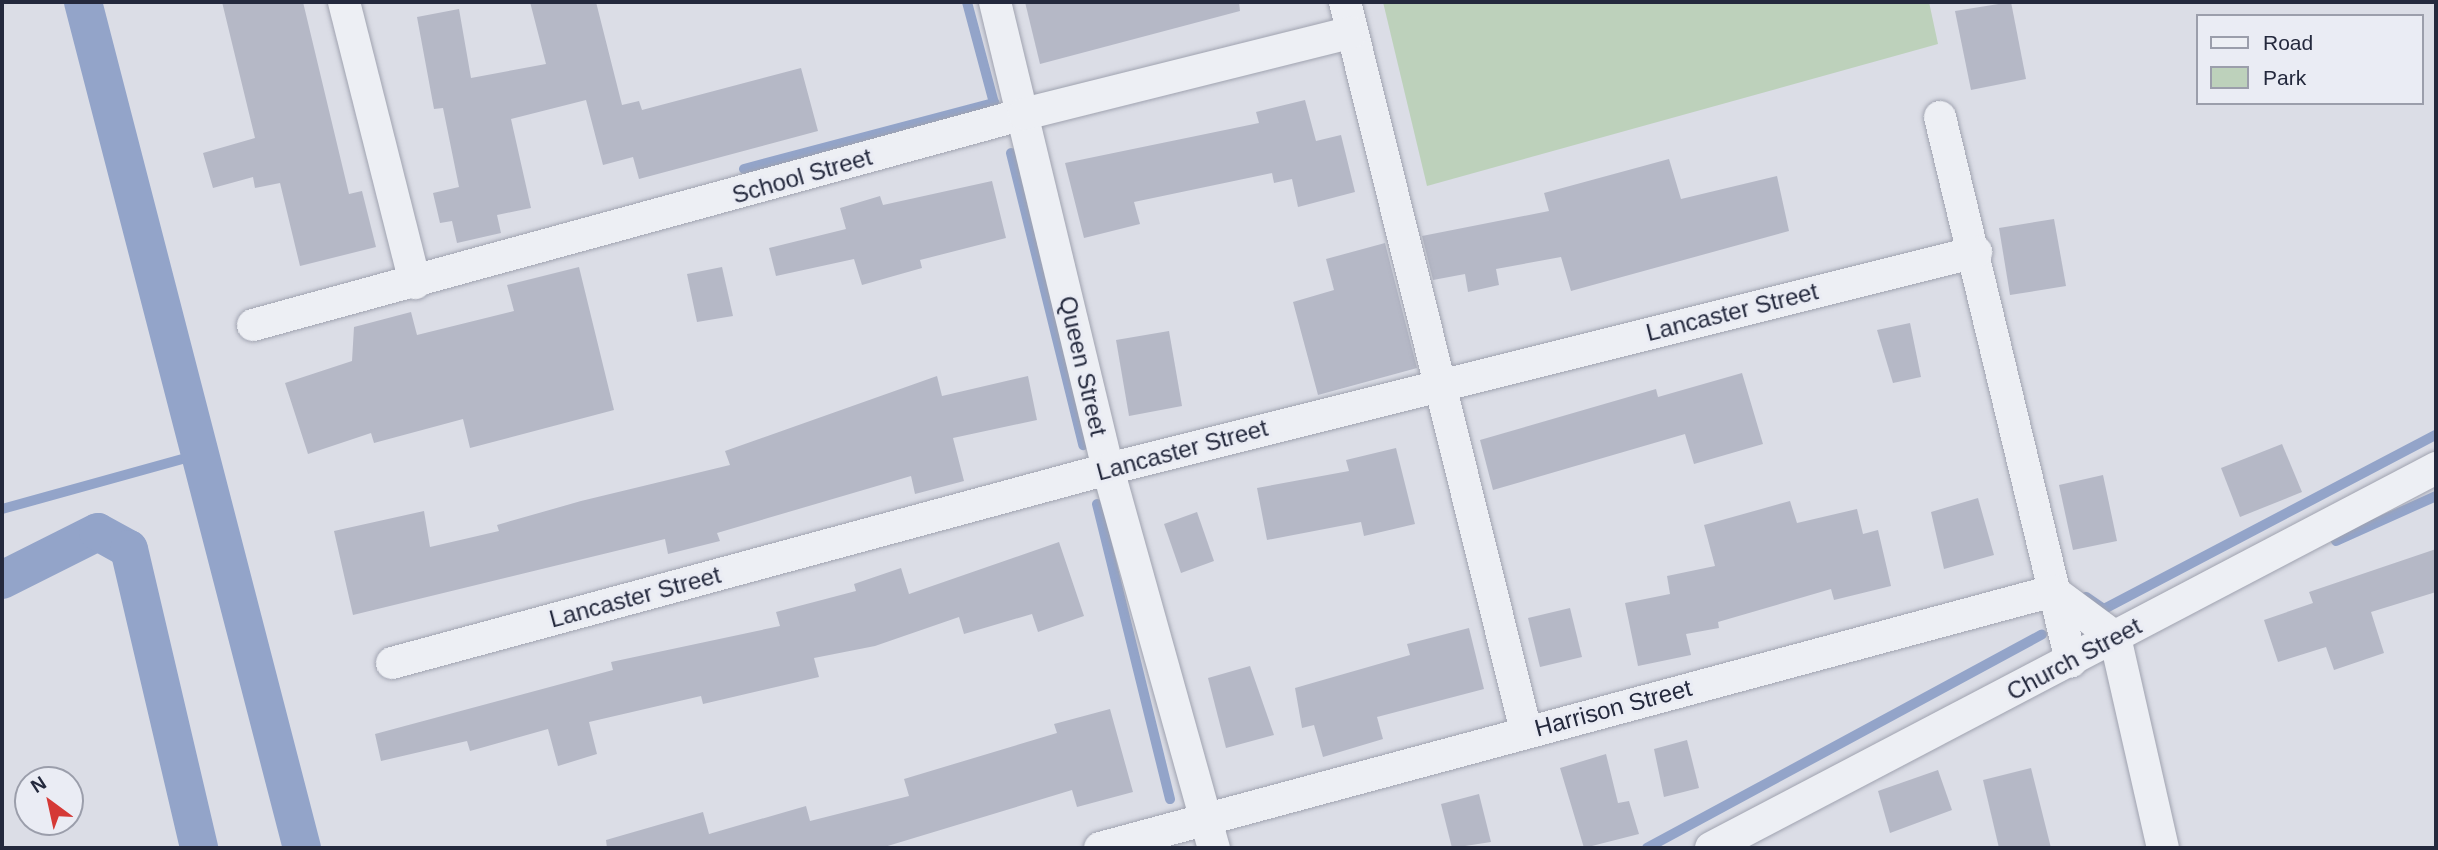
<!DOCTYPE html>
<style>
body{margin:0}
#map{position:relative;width:2438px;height:850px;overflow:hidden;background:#dbdde6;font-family:Helvetica,sans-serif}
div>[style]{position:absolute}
.green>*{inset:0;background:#bdd1bb}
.stream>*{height:10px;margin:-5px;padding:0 5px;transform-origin:5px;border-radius:5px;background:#93a4c9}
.canal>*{height:38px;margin:-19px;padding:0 19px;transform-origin:19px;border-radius:19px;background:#93a4c9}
.building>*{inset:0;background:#b5b8c6}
.roads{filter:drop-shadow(0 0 2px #a0a3b0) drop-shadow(0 0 2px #a0a3b0)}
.minor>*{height:32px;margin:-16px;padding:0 16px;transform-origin:16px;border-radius:16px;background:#edeff4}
span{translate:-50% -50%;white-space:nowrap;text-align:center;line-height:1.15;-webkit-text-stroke:6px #eaecf4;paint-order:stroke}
.street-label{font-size:24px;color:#24293d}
.frame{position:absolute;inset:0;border:4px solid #24293d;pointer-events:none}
.legend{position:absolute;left:2196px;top:14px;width:228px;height:91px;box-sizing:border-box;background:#eaecf4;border:2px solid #9b9eab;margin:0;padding:9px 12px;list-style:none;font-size:21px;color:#24293d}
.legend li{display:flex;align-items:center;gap:14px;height:35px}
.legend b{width:35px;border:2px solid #9b9eab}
.north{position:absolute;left:14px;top:766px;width:70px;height:70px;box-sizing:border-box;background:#eaecf4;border:2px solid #9b9eab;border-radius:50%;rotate:327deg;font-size:19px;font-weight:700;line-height:28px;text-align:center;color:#24293d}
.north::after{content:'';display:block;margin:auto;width:24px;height:32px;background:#d53936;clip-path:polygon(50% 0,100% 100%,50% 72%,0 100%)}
</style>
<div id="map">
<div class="green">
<div style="clip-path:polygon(1383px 2px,1929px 2px,1938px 44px,1427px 186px)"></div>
</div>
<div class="stream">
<div style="left:1011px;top:153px;width:301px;rotate:76.1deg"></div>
<div style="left:744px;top:169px;width:259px;rotate:-14.8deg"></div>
<div style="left:994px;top:103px;width:105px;rotate:-105deg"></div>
<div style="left:1097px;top:504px;width:304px;rotate:76.1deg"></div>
<div style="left:2px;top:509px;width:205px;rotate:-15.5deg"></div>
<div style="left:2336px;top:541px;width:110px;rotate:-24.2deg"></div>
<div style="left:2086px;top:597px;width:22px;rotate:34deg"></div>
<div style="left:2104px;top:609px;width:375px;rotate:-27.7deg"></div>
<div style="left:1647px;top:848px;width:449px;rotate:-28.4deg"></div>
</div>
<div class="canal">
<div style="left:83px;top:2px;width:874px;rotate:75.49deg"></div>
<div style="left:2px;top:580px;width:107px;rotate:-26.6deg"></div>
<div style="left:98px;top:532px;width:35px;rotate:29deg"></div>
<div style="left:129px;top:549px;width:307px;rotate:76.8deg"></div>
</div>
<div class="building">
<div style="clip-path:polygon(222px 2px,303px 2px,349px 194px,362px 191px,376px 247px,300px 266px,280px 183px,255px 188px,253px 177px,213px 188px,203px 153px,255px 138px)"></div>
<div style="clip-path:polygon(530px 2px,596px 2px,622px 105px,639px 101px,642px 110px,801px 68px,818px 131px,639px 179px,633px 157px,603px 165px,586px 100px,511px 119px,531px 208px,497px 215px,501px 233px,457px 243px,452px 221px,440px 223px,433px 193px,459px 187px,443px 108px,434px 109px,417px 17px,459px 9px,471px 78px,546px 64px)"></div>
<div style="clip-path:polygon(1025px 2px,1239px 2px,1240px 11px,1040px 64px)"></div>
<div style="clip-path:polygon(2011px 2px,2026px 79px,1971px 90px,1955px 11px)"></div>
<div style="clip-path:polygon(1305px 100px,1316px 141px,1341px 135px,1355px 192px,1298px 207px,1292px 179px,1274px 183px,1272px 173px,1134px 202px,1140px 224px,1084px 238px,1065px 163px,1259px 123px,1256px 112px)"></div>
<div style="clip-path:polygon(1669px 159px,1681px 199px,1777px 176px,1789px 231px,1571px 291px,1561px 257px,1496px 269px,1499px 285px,1468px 292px,1465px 274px,1433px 280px,1422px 236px,1549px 211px,1544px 193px)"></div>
<div style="clip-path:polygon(992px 181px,1006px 238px,920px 260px,922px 268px,862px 285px,854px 259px,776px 276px,769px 248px,846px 229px,840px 208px,880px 196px,883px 205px)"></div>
<div style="clip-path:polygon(2054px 219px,2066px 286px,2010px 295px,1999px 228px)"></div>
<div style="clip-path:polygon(1385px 243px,1417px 368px,1318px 395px,1293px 302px,1334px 290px,1326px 259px)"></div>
<div style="clip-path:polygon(579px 267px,614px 410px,470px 448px,463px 419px,374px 443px,371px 433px,308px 454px,285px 383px,352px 361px,354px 327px,411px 312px,417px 335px,514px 311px,507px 285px)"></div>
<div style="clip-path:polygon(722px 267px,733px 316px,697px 322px,687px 274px)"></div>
<div style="clip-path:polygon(1910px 323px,1921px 377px,1893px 383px,1877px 330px)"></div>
<div style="clip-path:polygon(1169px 331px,1182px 406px,1129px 416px,1116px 340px)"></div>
<div style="clip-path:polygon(1742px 373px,1763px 444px,1694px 464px,1685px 434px,1493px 490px,1480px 440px,1656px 389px,1658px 397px)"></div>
<div style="clip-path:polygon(937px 376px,942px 396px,1028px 376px,1037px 420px,953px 438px,964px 481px,915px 494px,911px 476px,717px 533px,720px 541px,668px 554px,665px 539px,353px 615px,334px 531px,424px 511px,430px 547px,499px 531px,497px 525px,581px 501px,730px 465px,725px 451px)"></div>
<div style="clip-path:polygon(2282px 444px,2302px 492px,2240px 517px,2221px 468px)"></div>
<div style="clip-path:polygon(1396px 448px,1415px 524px,1364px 536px,1361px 522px,1267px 540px,1257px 488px,1349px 471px,1346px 460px)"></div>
<div style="clip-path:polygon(2103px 475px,2117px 541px,2073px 550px,2059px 485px)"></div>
<div style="clip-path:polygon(1978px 498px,1994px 555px,1944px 569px,1931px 512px)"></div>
<div style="clip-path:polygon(1790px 501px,1797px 523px,1857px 509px,1863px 534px,1878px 530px,1891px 586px,1834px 600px,1831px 589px,1718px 622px,1719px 628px,1686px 634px,1691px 655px,1638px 666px,1625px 603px,1670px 594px,1667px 576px,1715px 566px,1704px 525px)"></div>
<div style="clip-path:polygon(1197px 512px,1214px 561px,1181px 573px,1164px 524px)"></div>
<div style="clip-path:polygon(1059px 542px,1084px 616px,1038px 632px,1032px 614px,964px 634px,959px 617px,875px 646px,814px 658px,819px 677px,703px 704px,701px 696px,589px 722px,597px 754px,558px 766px,548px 729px,470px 751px,467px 741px,381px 761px,375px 734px,613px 670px,611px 662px,780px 626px,776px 612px,856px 591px,854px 584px,901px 568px,909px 594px)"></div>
<div style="clip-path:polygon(2436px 549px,2436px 592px,2371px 612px,2384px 653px,2334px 670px,2326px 647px,2278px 662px,2264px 620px,2313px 603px,2309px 592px)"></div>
<div style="clip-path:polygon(1570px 608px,1582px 657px,1540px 667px,1528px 618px)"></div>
<div style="clip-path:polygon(1469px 628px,1484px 689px,1377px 717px,1383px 739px,1323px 757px,1314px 725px,1302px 728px,1295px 688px,1410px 655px,1407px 644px)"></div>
<div style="clip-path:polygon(1250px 666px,1274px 735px,1226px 748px,1208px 678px)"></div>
<div style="clip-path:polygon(1110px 709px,1133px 792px,1077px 807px,1072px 790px,881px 848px,607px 848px,606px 840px,703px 812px,709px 834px,806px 806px,810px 821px,909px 796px,904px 779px,1057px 733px,1054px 724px)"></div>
<div style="clip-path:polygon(1687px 740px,1699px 788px,1664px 797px,1654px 749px)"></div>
<div style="clip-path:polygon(1606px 754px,1618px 803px,1629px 801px,1639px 834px,1584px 848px,1560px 768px)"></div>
<div style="clip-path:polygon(2031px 768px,2051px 848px,1999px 848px,1983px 780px)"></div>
<div style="clip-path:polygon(1938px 770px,1952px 810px,1890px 833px,1878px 791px)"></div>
<div style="clip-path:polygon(1479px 794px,1491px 842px,1452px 848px,1441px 804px)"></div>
</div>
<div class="roads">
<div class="minor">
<div style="left:344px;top:2px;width:290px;rotate:75.8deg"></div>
<div style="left:995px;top:2px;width:480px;rotate:76.4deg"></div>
<div style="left:1108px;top:469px;width:394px;rotate:74.4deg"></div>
<div style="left:1345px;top:2px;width:751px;rotate:76.06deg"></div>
<div style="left:1940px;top:117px;width:560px;rotate:76.46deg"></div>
<div style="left:253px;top:325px;width:799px;rotate:-15.31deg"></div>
<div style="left:1024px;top:114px;width:338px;rotate:-14deg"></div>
<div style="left:2115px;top:637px;width:216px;rotate:77.2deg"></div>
<div style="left:392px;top:663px;width:742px;rotate:-15.16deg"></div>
<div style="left:1108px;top:469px;width:895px;rotate:-14.04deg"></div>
<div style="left:1100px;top:848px;width:987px;rotate:-15.09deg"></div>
<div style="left:2053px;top:591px;width:77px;rotate:36.6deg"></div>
<div style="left:1711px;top:848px;width:819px;rotate:-27.66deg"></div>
</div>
</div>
<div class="street-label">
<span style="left:802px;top:176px;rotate:-16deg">School Street</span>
<span style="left:1732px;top:312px;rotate:-14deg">Lancaster Street</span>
<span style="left:1083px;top:366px;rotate:77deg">Queen Street</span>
<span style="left:1182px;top:450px;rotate:-15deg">Lancaster Street</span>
<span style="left:635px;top:597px;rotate:-15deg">Lancaster Street</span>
<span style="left:2074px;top:659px;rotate:-28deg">Church Street</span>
<span style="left:1613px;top:708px;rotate:-15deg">Harrison Street</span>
</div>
<div class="frame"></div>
<ul class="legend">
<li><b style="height:9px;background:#edeff4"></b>Road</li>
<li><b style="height:19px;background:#bdd1bb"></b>Park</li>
</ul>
<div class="north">N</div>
</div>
